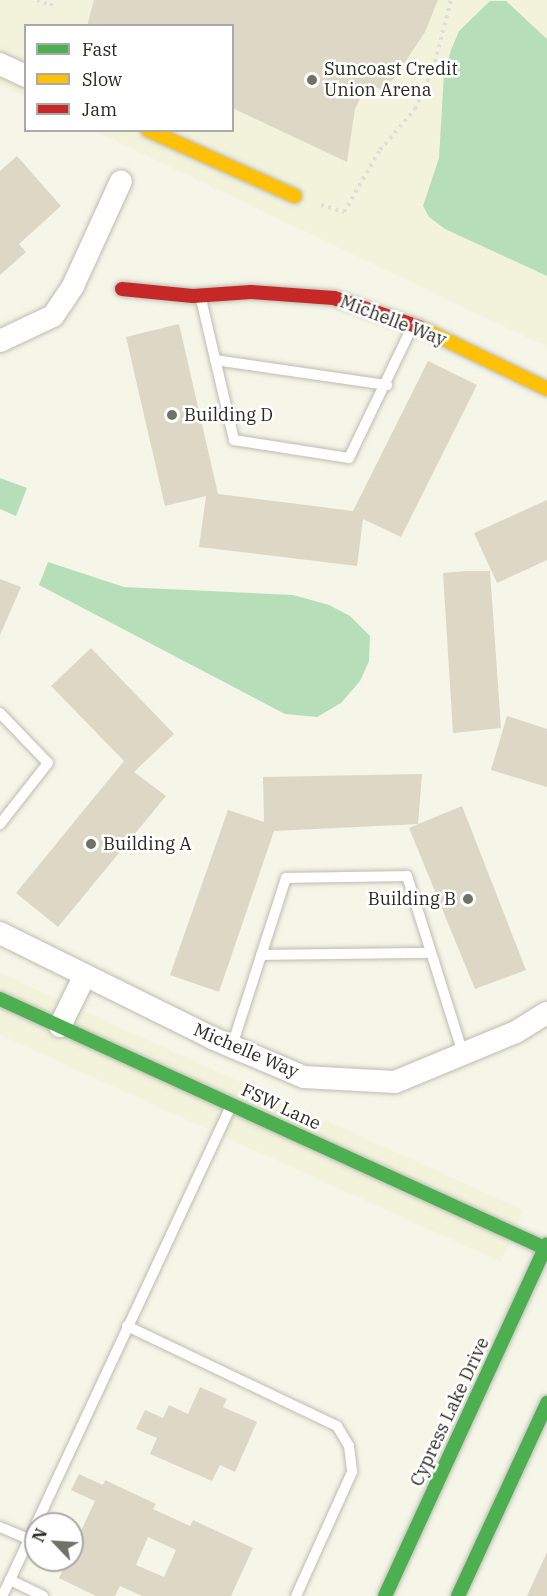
<!DOCTYPE html>
<style>
body{margin:0}
#map{position:relative;width:547px;height:1596px;overflow:hidden;background:#f5f5e8;font-family:"IBM Plex Serif",serif}
div>[style]{position:absolute}
.built>*{inset:0;background:#f3f3dc}
.water>*{inset:0;background:#b6dfb9}
.building>*{inset:0;background:#ddd8c5}
.path>*{height:4px;margin-top:-2px;transform-origin:0;background:repeating-linear-gradient(90deg,#dededa 0 3px,transparent 0 7.5px)}
.roads{filter:drop-shadow(0 0 2px #bcbcb2) drop-shadow(0 0 2px #bcbcb2)}
.lane>*{height:10px;margin:-5px;padding:0 5px;transform-origin:5px;border-radius:5px;background:#fefefc}
.street>*{height:22px;margin:-11px;padding:0 11px;transform-origin:11px;border-radius:11px;background:#fefefc}
.fast>*{height:14px;margin:-7px;padding:0 7px;transform-origin:7px;border-radius:7px;background:#4caf50}
.slow>*{height:14px;margin:-7px;padding:0 7px;transform-origin:7px;border-radius:7px;background:#ffc107}
.jam>*{height:14px;margin:-7px;padding:0 7px;transform-origin:7px;border-radius:7px;background:#c62828}
.dots>*{width:16px;height:16px;translate:-50% -50%;box-sizing:border-box;border:3px solid #fff;border-radius:50%}
span{translate:-50% -50%;white-space:nowrap;text-align:center;line-height:1.15;-webkit-text-stroke:5px #fff;paint-order:stroke}
.poi-label{font-size:18px;color:#2a2a21}
.left{translate:0 -50%;text-align:left}
.right{translate:-100% -50%;text-align:right}
.street-label{font-size:18px;color:#2a2a21}
.legend{position:absolute;left:24px;top:24px;width:210px;height:108px;box-sizing:border-box;background:#fff;border:2px solid #aaaaa6;margin:0;padding:8px 10px;list-style:none;font-size:18px;color:#2a2a21}
.legend li{display:flex;align-items:center;gap:12px;height:30px}
.legend b{width:30px;border:2px solid #aaaaa6}
.north{position:absolute;left:24px;top:1512px;width:60px;height:60px;box-sizing:border-box;background:#fff;border:2px solid #aaaaa6;border-radius:50%;rotate:295deg;font-size:16px;font-weight:700;line-height:24px;text-align:center;color:#2a2a21}
.north::after{content:'';display:block;margin:auto;width:21px;height:27px;background:#717167;clip-path:polygon(50% 0,100% 100%,50% 72%,0 100%)}
</style>
<div id="map">
<div class="built">
<div style="clip-path:polygon(0 0,547px 0,547px 347px,95px 131px,232px 130px,232px 26px,26px 26px,25px 97px,0 85px)"></div>
<div style="clip-path:polygon(0 973px,523px 1210px,501px 1262px,0 1035px)"></div>
</div>
<div class="water">
<div style="clip-path:polygon(490px 1px,506px 1px,547px 39px,547px 276px,445px 229px,429px 217px,423px 206px,439px 158px,444px 73px,451px 50px,459px 31px)"></div>
<div style="clip-path:polygon(0 478px,27px 488px,16px 516px,0 509px)"></div>
<div style="clip-path:polygon(48px 562px,124px 587px,293px 595px,329px 605px,350px 616px,370px 636px,369px 661px,360px 681px,341px 703px,317px 717px,285px 714px,39px 585px)"></div>
</div>
<div class="building">
<div style="clip-path:polygon(94px 0,438px 0,425px 32px,396px 76px,383px 90px,367px 84px,355px 109px,347px 162px,232px 108px,232px 26px,87px 26px)"></div>
<div style="clip-path:polygon(17px 156px,61px 206px,19px 244px,26px 252px,0 275px,0 171px)"></div>
<div style="clip-path:polygon(179px 324px,218px 494px,353px 511px,428px 361px,477px 385px,401px 537px,363px 519px,357px 566px,199px 547px,206px 496px,165px 506px,126px 337px)"></div>
<div style="clip-path:polygon(547px 500px,547px 560px,497px 583px,474px 533px)"></div>
<div style="clip-path:polygon(465px 571px,490px 571px,501px 728px,453px 733px,443px 573px)"></div>
<div style="clip-path:polygon(0 579px,21px 587px,0 635px)"></div>
<div style="clip-path:polygon(91px 648px,174px 734px,134px 772px,166px 796px,58px 927px,16px 893px,124px 761px,51px 686px)"></div>
<div style="clip-path:polygon(507px 716px,547px 729px,547px 787px,491px 770px)"></div>
<div style="clip-path:polygon(422px 774px,418px 824px,274px 831px,219px 992px,170px 975px,228px 810px,264px 822px,263px 777px)"></div>
<div style="clip-path:polygon(462px 806px,526px 970px,475px 989px,409px 828px)"></div>
<div style="clip-path:polygon(200px 1387px,227px 1399px,223px 1407px,257px 1422px,235px 1472px,220px 1465px,212px 1481px,150px 1454px,157px 1438px,136px 1429px,145px 1410px,163px 1418px,169px 1405px,188px 1414px)"></div>
<div style="clip-path:polygon(evenodd,79px 1474px,103px 1485px,105px 1480px,156px 1504px,153px 1509px,190px 1526px,193px 1520px,253px 1548px,231px 1596px,142px 1596px,120px 1586px,115px 1596px,96px 1596px,59px 1578px,67px 1560px,72px 1560px,72px 1550px,95px 1501px,71px 1490px,79px 1474px,148px 1537px,176px 1550px,164px 1577px,136px 1565px,148px 1537px)"></div>
<div style="clip-path:polygon(547px 1552px,547px 1596px,527px 1596px)"></div>
</div>
<div class="path">
<div style="left:37px;top:0;width:15px;rotate:23deg"></div>
<div style="left:51px;top:6px;width:6px;rotate:-72deg"></div>
<div style="left:321px;top:205px;width:24px;rotate:17deg"></div>
<div style="left:344px;top:212px;width:72px;rotate:-59.9deg"></div>
<div style="left:380px;top:150px;width:54px;rotate:-49.5deg"></div>
<div style="left:415px;top:109px;width:44px;rotate:-65.8deg"></div>
<div style="left:433px;top:69px;width:71px;rotate:-75.4deg"></div>
</div>
<div class="roads">
<div class="lane">
<div style="left:201px;top:299px;width:145px;rotate:76.8deg"></div>
<div style="left:234px;top:440px;width:116px;rotate:8.9deg"></div>
<div style="left:349px;top:458px;width:145px;rotate:-64.3deg"></div>
<div style="left:215px;top:360px;width:174px;rotate:8.3deg"></div>
<div style="left:0;top:713px;width:69px;rotate:46.2deg"></div>
<div style="left:48px;top:763px;width:78px;rotate:128.2deg"></div>
<div style="left:261px;top:955px;width:170px;rotate:-0.7deg"></div>
<div style="left:232px;top:1046px;width:176px;rotate:-72.2deg"></div>
<div style="left:286px;top:878px;width:121px;rotate:-0.9deg"></div>
<div style="left:407px;top:876px;width:187px;rotate:72.5deg"></div>
<div style="left:127px;top:1326px;width:233px;rotate:25.5deg"></div>
<div style="left:337px;top:1426px;width:23px;rotate:59deg"></div>
<div style="left:349px;top:1446px;width:26px;rotate:83deg"></div>
<div style="left:352px;top:1472px;width:136px;rotate:114.3deg"></div>
<div style="left:0;top:1527px;width:30px;rotate:23deg"></div>
<div style="left:2px;top:1596px;width:18px;rotate:-63deg"></div>
<div style="left:43px;top:1596px;width:37px;rotate:-154deg"></div>
<div style="left:10px;top:1580px;width:521px;rotate:-65.01deg"></div>
</div>
<div class="street">
<div style="left:0;top:64px;width:29px;rotate:25deg"></div>
<div style="left:0;top:341px;width:59px;rotate:-25.3deg"></div>
<div style="left:53px;top:316px;width:36px;rotate:-56deg"></div>
<div style="left:73px;top:286px;width:115px;rotate:-65.4deg"></div>
<div style="left:0;top:933px;width:237px;rotate:26.3deg"></div>
<div style="left:212px;top:1038px;width:100px;rotate:23deg"></div>
<div style="left:304px;top:1077px;width:91px;rotate:3.1deg"></div>
<div style="left:395px;top:1082px;width:131px;rotate:-22.5deg"></div>
<div style="left:516px;top:1032px;width:36px;rotate:-32deg"></div>
<div style="left:60px;top:1026px;width:55px;rotate:-63.9deg"></div>
</div>
<div class="fast">
<div style="left:0;top:999px;width:601px;rotate:24.56deg"></div>
<div style="left:385px;top:1596px;width:387px;rotate:-65.3deg"></div>
<div style="left:458px;top:1596px;width:213px;rotate:-65.2deg"></div>
</div>
<div class="slow">
<div style="left:148px;top:130px;width:161px;rotate:24.2deg"></div>
<div style="left:419px;top:327px;width:142px;rotate:25.8deg"></div>
</div>
<div class="jam">
<div style="left:122px;top:289px;width:71px;rotate:5.6deg"></div>
<div style="left:193px;top:296px;width:58px;rotate:-3.9deg"></div>
<div style="left:251px;top:292px;width:83px;rotate:4.1deg"></div>
<div style="left:334px;top:298px;width:90px;rotate:18.8deg"></div>
</div>
</div>
<div class="dots">
<div style="left:312px;top:80px;background:#717167"></div>
<div style="left:172px;top:415px;background:#717167"></div>
<div style="left:91px;top:844px;background:#717167"></div>
<div style="left:468px;top:899px;background:#717167"></div>
</div>
<div class="poi-label">
<span class="left" style="left:324px;top:80px">Suncoast Credit<br>Union Arena</span>
<span class="left" style="left:184px;top:415px">Building D</span>
<span class="left" style="left:103px;top:844px">Building A</span>
<span class="right" style="left:456px;top:899px">Building B</span>
</div>
<div class="street-label">
<span style="left:393px;top:321px;rotate:21deg">Michelle Way</span>
<span style="left:246px;top:1051px;rotate:23deg">Michelle Way</span>
<span style="left:281px;top:1107px;rotate:25deg">FSW Lane</span>
<span style="left:450px;top:1412px;rotate:-65deg">Cypress Lake Drive</span>
</div>
<ul class="legend">
<li><b style="height:8px;background:#4caf50"></b>Fast</li>
<li><b style="height:8px;background:#ffc107"></b>Slow</li>
<li><b style="height:8px;background:#c62828"></b>Jam</li>
</ul>
<div class="north">N</div>
</div>
